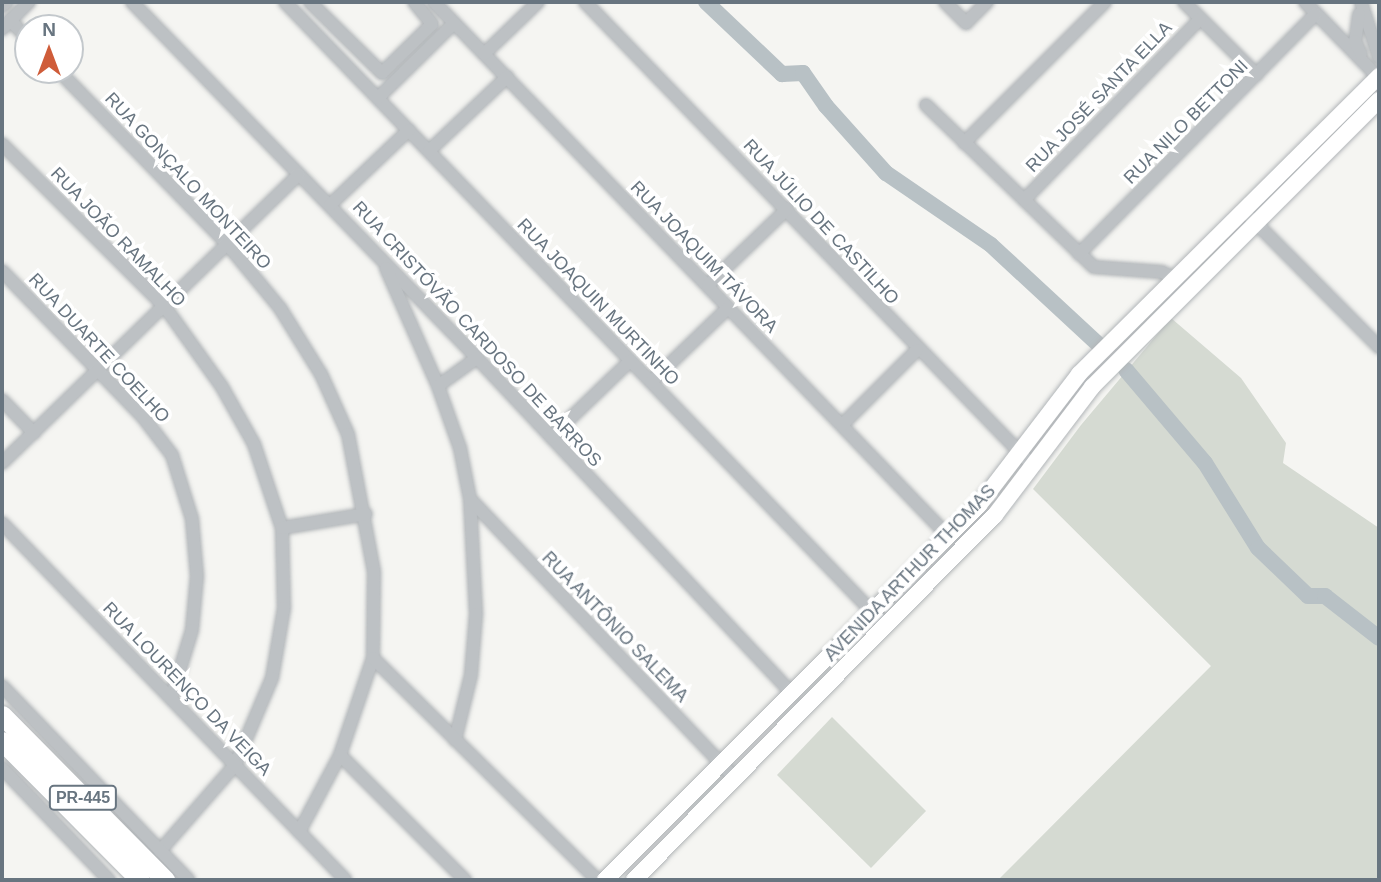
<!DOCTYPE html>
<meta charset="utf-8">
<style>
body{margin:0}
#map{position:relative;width:1381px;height:882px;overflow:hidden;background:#f5f5f2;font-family:Arial,sans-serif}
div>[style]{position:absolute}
.green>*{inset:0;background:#d5dad2}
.river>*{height:16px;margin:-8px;padding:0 8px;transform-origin:8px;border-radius:8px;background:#b8c1c5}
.roads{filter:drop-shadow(0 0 2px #b1b5b8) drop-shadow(0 0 2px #b1b5b8)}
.minor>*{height:12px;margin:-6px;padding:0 6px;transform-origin:6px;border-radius:6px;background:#bdc1c4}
.major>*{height:16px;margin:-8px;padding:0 8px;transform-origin:8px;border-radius:8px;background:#fff}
.highway>*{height:19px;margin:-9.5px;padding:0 9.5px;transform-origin:9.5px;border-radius:9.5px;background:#fff}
span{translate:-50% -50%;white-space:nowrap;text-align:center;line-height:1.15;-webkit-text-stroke:7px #fff;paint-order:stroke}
.shield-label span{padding:2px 5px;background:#fff;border:2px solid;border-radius:5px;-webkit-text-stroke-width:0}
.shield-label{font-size:16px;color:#687580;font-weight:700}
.street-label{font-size:18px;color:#687580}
.frame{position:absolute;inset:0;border:4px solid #687580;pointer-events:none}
.north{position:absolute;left:14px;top:14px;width:70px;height:70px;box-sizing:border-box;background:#fff;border:2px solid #c3c8cc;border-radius:50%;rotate:0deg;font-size:19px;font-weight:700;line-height:28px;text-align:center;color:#687580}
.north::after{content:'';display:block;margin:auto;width:24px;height:32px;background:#cf5c39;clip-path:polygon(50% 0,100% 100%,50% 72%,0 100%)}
</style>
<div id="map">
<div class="green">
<div style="clip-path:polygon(1171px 318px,1241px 378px,1286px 443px,1283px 463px,1379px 528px,1379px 880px,998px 880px,1211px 666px,1033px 489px,1081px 425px)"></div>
<div style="clip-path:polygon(832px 717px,926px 811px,871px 868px,777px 775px)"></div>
</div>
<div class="river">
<div style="left:706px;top:2px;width:105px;rotate:43.5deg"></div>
<div style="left:782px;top:74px;width:21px;rotate:-3deg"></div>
<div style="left:803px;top:73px;width:40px;rotate:55.1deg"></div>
<div style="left:826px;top:106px;width:90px;rotate:48.2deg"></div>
<div style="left:886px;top:173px;width:127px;rotate:34.4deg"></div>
<div style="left:991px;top:245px;width:147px;rotate:42.8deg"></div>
<div style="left:1126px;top:370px;width:122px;rotate:49.7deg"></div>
<div style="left:1205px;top:463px;width:100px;rotate:58.1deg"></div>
<div style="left:1258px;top:548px;width:69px;rotate:43.8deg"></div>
<div style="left:1308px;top:596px;width:17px"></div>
<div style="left:1325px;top:596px;width:68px;rotate:37.9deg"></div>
</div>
<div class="roads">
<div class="minor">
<div style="left:132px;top:2px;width:496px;rotate:45.9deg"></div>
<div style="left:477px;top:358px;width:462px;rotate:46.8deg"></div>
<div style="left:285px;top:2px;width:866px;rotate:46.08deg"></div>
<div style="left:310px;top:2px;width:101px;rotate:44.6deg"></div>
<div style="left:382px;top:73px;width:70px;rotate:-44.4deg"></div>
<div style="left:432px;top:24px;width:28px;rotate:-129deg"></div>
<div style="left:434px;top:2px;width:743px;rotate:46.09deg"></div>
<div style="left:585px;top:2px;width:645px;rotate:46.01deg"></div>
<div style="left:945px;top:2px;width:30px;rotate:45deg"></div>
<div style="left:966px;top:23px;width:30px;rotate:-45deg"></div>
<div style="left:1184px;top:2px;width:103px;rotate:45deg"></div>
<div style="left:1305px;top:2px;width:105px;rotate:45.8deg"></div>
<div style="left:1361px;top:2px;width:58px;rotate:71.9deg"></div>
<div style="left:2px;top:6px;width:6px;rotate:-39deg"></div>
<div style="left:1359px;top:14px;width:27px;rotate:98deg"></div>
<div style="left:1355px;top:41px;width:14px;rotate:65deg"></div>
<div style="left:10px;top:20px;width:26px;rotate:47deg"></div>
<div style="left:2px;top:29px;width:38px;rotate:-45deg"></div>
<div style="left:484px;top:54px;width:75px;rotate:-43.9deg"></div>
<div style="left:58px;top:70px;width:244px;rotate:45.8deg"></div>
<div style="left:228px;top:245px;width:82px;rotate:50.5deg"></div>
<div style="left:280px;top:308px;width:78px;rotate:58.2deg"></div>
<div style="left:321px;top:374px;width:66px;rotate:65.8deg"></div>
<div style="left:348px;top:434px;width:140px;rotate:79.3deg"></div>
<div style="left:374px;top:572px;width:86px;rotate:90.7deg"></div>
<div style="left:373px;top:658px;width:102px;rotate:108.8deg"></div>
<div style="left:340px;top:755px;width:87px;rotate:118deg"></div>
<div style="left:378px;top:98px;width:107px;rotate:-44.6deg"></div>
<div style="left:926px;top:105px;width:233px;rotate:44deg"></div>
<div style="left:1094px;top:267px;width:68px;rotate:4.2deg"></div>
<div style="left:1162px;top:272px;width:13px;rotate:27deg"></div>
<div style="left:964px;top:143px;width:199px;rotate:-45deg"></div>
<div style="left:2px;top:144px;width:231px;rotate:45deg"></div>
<div style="left:165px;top:307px;width:98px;rotate:54.5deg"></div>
<div style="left:222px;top:387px;width:65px;rotate:60.7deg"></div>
<div style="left:254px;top:444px;width:89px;rotate:71.6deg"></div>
<div style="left:282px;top:528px;width:80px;rotate:88.6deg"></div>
<div style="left:284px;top:608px;width:71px;rotate:99.7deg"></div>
<div style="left:272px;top:678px;width:95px;rotate:113deg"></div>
<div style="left:235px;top:765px;width:114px;rotate:131.1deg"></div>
<div style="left:429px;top:151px;width:108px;rotate:-43.5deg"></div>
<div style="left:1024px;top:200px;width:252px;rotate:-45.8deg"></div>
<div style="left:330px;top:205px;width:109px;rotate:-43.5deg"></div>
<div style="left:1251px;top:218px;width:182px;rotate:45.2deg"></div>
<div style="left:1079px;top:254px;width:337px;rotate:-45.4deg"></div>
<div style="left:386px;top:268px;width:129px;rotate:66.2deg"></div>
<div style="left:438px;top:386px;width:66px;rotate:70.5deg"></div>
<div style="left:460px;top:448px;width:52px;rotate:78.9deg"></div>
<div style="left:470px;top:499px;width:115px;rotate:87deg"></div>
<div style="left:476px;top:614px;width:61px;rotate:94.7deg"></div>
<div style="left:471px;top:675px;width:67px;rotate:103.8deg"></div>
<div style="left:2px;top:271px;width:203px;rotate:46deg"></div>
<div style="left:143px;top:417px;width:48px;rotate:52.7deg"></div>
<div style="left:172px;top:455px;width:67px;rotate:72.6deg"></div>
<div style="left:192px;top:519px;width:57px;rotate:85deg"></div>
<div style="left:197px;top:576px;width:54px;rotate:95.3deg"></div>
<div style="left:192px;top:630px;width:68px;rotate:107.1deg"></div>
<div style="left:708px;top:285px;width:110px;rotate:-43.9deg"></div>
<div style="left:651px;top:382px;width:107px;rotate:-43.9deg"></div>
<div style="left:438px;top:386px;width:48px;rotate:-35.7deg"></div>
<div style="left:2px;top:400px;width:46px;rotate:45.9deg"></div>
<div style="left:842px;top:425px;width:106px;rotate:-45deg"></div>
<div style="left:551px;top:437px;width:110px;rotate:-43.9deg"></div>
<div style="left:2px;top:463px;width:414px;rotate:-44.2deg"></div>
<div style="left:470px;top:499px;width:386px;rotate:46.5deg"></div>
<div style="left:2px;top:523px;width:495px;rotate:46.1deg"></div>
<div style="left:282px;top:528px;width:85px;rotate:-9.5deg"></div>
<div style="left:373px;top:658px;width:315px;rotate:44.7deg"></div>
<div style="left:2px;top:686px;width:269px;rotate:46.1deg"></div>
<div style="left:340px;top:755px;width:177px;rotate:45deg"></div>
<div style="left:2px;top:768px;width:155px;rotate:46.3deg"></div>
</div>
<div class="major">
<div style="left:605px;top:880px;width:530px;rotate:-45.08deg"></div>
<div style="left:979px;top:505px;width:165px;rotate:-52.6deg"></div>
<div style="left:1079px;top:374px;width:423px;rotate:-44.8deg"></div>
<div style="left:634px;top:880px;width:513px;rotate:-45.32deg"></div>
<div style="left:995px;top:515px;width:161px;rotate:-52.8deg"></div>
<div style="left:1092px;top:387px;width:406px;rotate:-45deg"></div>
</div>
<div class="highway">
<div style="left:2px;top:715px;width:232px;rotate:45.3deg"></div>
<div style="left:2px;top:741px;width:196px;rotate:45.2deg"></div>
</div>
</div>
<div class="shield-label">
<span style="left:83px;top:798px">PR-445</span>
</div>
<div class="street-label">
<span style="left:1099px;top:97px;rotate:-46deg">RUA JOSÉ SANTA ELLA</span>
<span style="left:1186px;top:122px;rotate:-45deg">RUA NILO BETTONI</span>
<span style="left:188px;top:181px;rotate:47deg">RUA GONÇALO MONTEIRO</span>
<span style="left:821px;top:222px;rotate:47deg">RUA JÚLIO DE CASTILHO</span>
<span style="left:118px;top:237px;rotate:46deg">RUA JOÃO RAMALHO</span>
<span style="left:704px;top:257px;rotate:46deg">RUA JOAQUIM TÁVORA</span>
<span style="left:598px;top:302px;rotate:46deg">RUA JOAQUIN MURTINHO</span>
<span style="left:477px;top:334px;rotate:47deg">RUA CRISTÓVÃO CARDOSO DE BARROS</span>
<span style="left:99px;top:348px;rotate:47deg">RUA DUARTE COELHO</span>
<span style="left:910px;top:573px;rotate:-46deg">AVENIDA ARTHUR THOMAS</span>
<span style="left:615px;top:627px;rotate:46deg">RUA ANTÔNIO SALEMA</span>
<span style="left:187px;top:689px;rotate:46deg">RUA LOURENÇO DA VEIGA</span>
</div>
<div class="frame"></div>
<div class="north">N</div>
</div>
